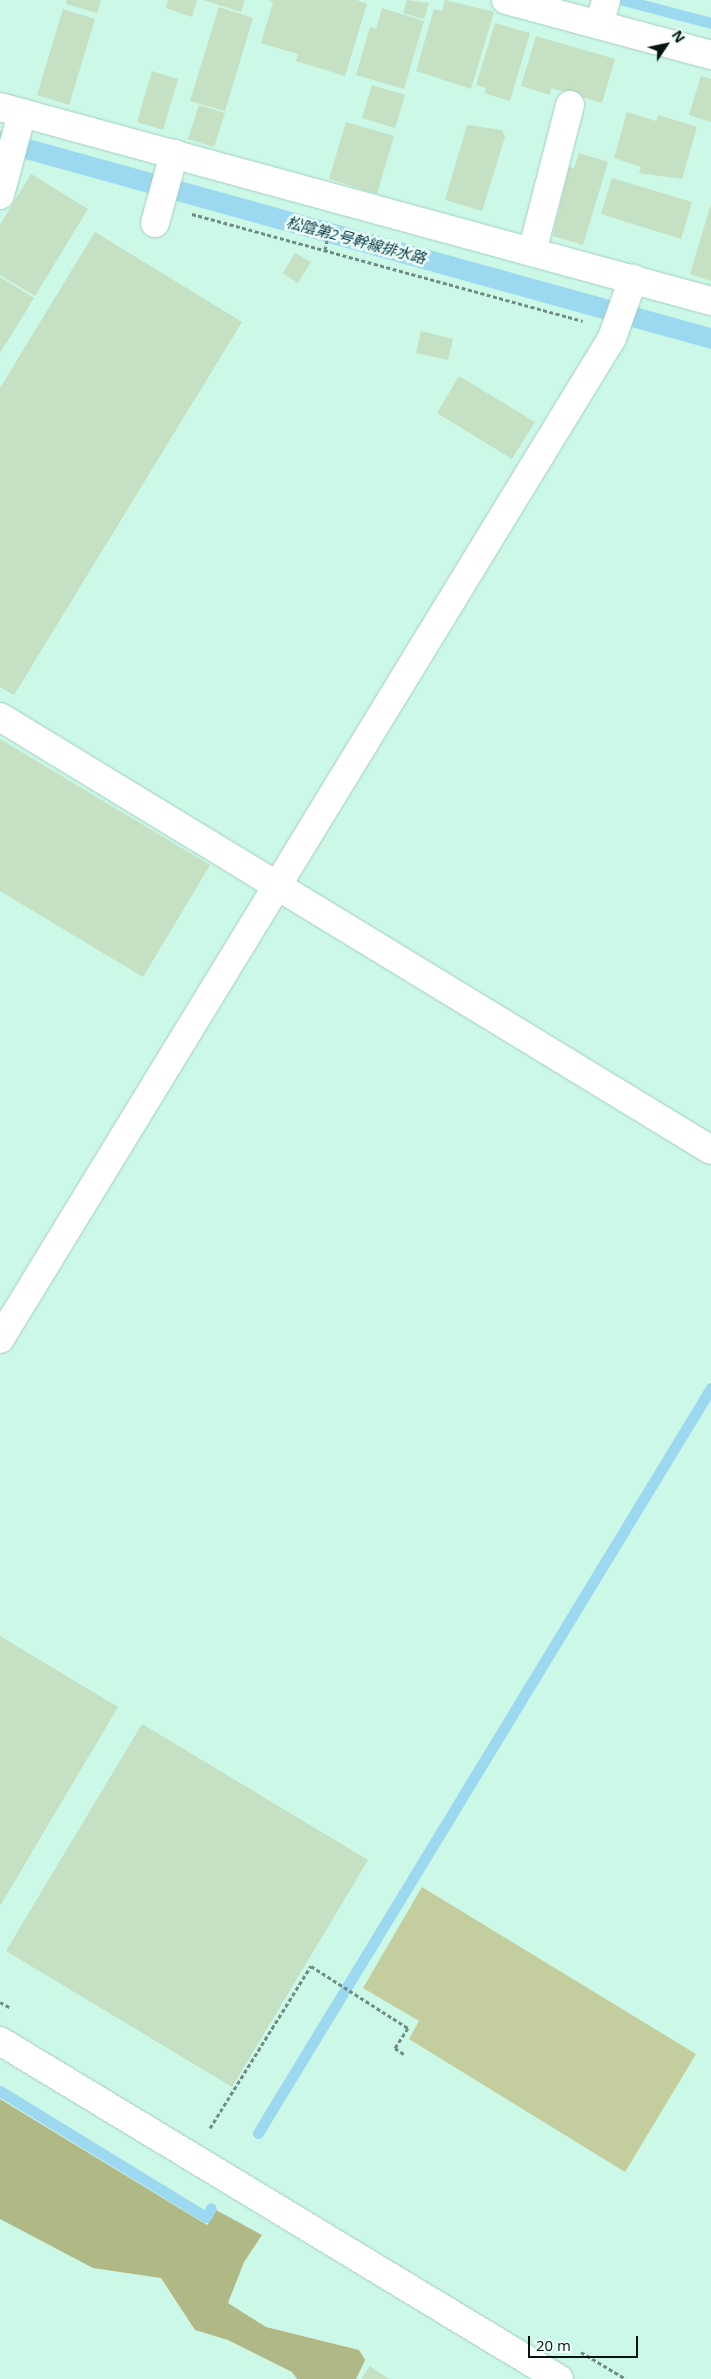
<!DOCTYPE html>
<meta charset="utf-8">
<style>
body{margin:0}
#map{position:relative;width:711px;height:2379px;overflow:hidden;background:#ccf8e7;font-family:"Open Sans","Noto Sans JP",sans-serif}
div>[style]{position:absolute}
.green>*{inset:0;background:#c4cd9d}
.forest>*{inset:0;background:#b0b885}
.water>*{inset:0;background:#9cd8f0}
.stream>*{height:11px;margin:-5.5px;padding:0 5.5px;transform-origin:5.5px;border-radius:5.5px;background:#9cd8f0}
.building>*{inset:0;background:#c5e0c3}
.path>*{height:3px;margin-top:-1.5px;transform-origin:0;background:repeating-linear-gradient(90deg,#6e8c81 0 4px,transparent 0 6.5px)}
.roads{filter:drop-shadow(0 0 1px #a3cebe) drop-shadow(0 0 1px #a3cebe)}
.minor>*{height:28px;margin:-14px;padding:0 14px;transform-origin:14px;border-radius:14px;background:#fff}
span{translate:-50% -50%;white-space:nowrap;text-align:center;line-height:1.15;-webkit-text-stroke:5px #edfef7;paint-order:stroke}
.water-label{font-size:15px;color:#003647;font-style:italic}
.north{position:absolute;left:641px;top:20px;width:50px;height:50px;-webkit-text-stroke:4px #edfef7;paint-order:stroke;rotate:56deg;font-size:14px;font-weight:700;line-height:20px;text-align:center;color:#05140f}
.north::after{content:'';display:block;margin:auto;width:18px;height:22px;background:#05140f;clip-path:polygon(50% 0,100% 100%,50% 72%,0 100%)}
.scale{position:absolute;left:528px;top:2336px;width:110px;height:22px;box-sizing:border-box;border:2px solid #05140f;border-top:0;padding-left:6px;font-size:15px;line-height:18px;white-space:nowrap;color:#05140f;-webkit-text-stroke:4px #edfef7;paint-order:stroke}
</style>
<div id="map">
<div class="green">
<div style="clip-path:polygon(422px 1887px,696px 2054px,625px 2172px,409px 2039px,419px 2021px,363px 1988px)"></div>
</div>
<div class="forest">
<div style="clip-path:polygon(0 2099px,207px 2225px,216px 2210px,262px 2235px,244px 2262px,228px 2303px,266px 2327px,359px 2350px,365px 2360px,356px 2379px,297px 2379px,292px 2372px,228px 2340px,195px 2330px,161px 2278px,93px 2268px,0 2219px)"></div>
</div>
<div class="water">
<div style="clip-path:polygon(0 131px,711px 328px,711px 349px,0 152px)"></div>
</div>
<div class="stream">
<div style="left:623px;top:0;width:91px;rotate:14.6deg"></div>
<div style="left:0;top:2091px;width:241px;rotate:31.5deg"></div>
<div style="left:206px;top:2217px;width:10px;rotate:-61deg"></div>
<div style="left:258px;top:2133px;width:872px;rotate:-58.7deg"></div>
</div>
<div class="building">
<div style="clip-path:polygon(67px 0,101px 0,97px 13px,66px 4px)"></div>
<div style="clip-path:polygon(168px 0,197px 0,192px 17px,166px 8px)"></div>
<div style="clip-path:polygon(203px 0,245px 0,241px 12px)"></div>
<div style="clip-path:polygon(268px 0,357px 0,367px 4px,345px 76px,296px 61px,298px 54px,261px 43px,273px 3px)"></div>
<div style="clip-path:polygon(407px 0,429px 3px,424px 19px,403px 13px)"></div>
<div style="clip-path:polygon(445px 0,494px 12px,471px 89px,416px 71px,434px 9px,442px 11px)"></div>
<div style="clip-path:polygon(219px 7px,253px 18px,225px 111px,190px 101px)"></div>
<div style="clip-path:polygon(382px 8px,424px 21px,404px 89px,356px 75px,370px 27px,376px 29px)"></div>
<div style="clip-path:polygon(63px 9px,95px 19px,69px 105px,37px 95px)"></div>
<div style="clip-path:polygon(495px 23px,530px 33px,510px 101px,484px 93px,486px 88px,476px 85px)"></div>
<div style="clip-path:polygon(536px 36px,615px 59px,602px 103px,551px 88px,550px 95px,521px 86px)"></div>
<div style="clip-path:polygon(152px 71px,178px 79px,163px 130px,137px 122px)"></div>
<div style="clip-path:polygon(701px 76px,711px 79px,711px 122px,689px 115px)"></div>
<div style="clip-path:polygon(372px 85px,405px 95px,395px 128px,362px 118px)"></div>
<div style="clip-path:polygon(199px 105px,225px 113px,214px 147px,188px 139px)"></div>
<div style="clip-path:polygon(627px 112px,656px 121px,658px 115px,697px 127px,682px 179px,639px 173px,641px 167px,614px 158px)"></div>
<div style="clip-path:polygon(346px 122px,394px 136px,377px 194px,329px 179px)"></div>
<div style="clip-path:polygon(467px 125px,502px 130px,505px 137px,482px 211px,445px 200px)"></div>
<div style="clip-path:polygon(579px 153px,608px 162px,583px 245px,553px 236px,569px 167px,574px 168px)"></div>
<div style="clip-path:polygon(31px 174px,88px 209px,35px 296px,0 275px,0 225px)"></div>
<div style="clip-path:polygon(612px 178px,692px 202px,681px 239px,601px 214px)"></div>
<div style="clip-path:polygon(711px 204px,711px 281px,690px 274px)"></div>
<div style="clip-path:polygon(95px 232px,242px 322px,14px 695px,0 687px,0 388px)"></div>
<div style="clip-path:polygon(295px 253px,311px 262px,298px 283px,283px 273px)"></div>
<div style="clip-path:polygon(0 277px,34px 298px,0 353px)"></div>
<div style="clip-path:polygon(421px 331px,453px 339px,448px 360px,416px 353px)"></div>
<div style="clip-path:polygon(459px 376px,535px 422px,512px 459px,437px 413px)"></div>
<div style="clip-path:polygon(0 739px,210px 865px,143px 977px,0 891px)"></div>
<div style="clip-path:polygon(0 1636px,118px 1707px,0 1906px)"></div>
<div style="clip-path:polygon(142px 1724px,368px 1860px,232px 2087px,6px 1951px)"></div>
<div style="clip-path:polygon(370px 2366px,389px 2379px,361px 2379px)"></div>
</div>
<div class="path">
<div style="left:192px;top:214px;width:405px;rotate:15.3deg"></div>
<div style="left:325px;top:250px;width:19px;rotate:-78deg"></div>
<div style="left:0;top:2002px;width:13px;rotate:29deg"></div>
<div style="left:210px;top:2128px;width:191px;rotate:-58.1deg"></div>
<div style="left:311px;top:1966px;width:115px;rotate:32.6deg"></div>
<div style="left:408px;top:2028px;width:24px;rotate:123deg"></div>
<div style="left:395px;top:2048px;width:11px;rotate:34deg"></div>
<div style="left:581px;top:2352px;width:52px;rotate:31deg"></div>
</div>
<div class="roads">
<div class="minor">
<div style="left:506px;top:0;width:212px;rotate:15deg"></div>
<div style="left:599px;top:25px;width:26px;rotate:-74deg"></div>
<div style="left:0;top:107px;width:737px;rotate:15.26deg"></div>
<div style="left:0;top:195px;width:85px;rotate:-75deg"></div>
<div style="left:155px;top:223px;width:72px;rotate:-74.6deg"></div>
<div style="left:532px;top:252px;width:152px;rotate:-75.5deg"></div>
<div style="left:0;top:717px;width:832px;rotate:31.34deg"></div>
<div style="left:0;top:1339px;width:1173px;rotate:-58.56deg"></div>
<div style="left:612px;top:338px;width:63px;rotate:-70.4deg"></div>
<div style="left:0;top:2041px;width:653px;rotate:31.16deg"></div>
</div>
</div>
<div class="water-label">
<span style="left:356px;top:240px;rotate:15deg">松陰第2号幹線排水路</span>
</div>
<div class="north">N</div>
<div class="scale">20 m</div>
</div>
